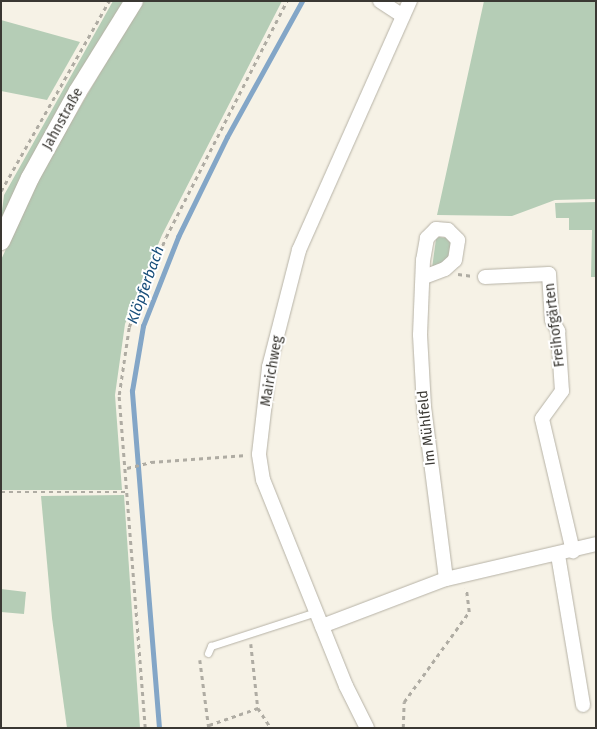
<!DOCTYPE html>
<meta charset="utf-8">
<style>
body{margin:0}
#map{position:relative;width:597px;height:729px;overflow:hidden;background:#f6f2e6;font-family:"Fira Sans",sans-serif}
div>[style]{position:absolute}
.green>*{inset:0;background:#b5cdb6}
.stream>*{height:4.5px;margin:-2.25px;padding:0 2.25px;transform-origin:2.25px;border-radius:2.25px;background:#83a6c7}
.path>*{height:2.5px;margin-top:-1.25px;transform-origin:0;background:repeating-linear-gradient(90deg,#afaca3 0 4px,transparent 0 8px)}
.roads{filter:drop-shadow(0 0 1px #b6b2a6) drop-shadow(0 0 1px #b6b2a6)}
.service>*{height:7px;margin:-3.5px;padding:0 3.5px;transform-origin:3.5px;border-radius:3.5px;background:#fff}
.minor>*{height:14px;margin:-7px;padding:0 7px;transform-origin:7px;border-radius:7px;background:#fff}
.tertiary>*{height:18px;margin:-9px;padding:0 9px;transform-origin:9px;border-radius:9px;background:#fff}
span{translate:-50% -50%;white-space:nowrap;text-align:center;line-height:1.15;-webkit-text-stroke:4px #fff;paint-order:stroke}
.street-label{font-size:14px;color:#3a3833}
.water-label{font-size:15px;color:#184e7a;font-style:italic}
.frame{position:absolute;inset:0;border:2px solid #3a3833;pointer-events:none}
</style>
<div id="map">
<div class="green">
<div style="clip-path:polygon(113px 1px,124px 1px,44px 135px,1px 219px,4px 195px)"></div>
<div style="clip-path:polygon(142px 1px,282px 1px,162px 235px,125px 324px,115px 395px,122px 490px,1px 490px,1px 260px,35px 184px)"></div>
<div style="clip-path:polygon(484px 1px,596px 1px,596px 199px,555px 200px,512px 216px,437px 215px)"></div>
<div style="clip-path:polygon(1px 20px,80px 42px,47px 100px,1px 91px)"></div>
<div style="clip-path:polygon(596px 202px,596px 277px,591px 277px,592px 230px,569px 230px,569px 218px,556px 218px,555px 203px)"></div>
<div style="clip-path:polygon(439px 237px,447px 238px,451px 244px,450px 253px,445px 262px,432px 268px,436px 239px)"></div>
<div style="clip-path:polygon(124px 495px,140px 728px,67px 728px,52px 618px,41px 496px)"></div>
<div style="clip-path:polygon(1px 589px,26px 592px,24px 614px,1px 612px)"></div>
</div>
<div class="stream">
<div style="left:159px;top:728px;width:338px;rotate:-94.6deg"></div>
<div style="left:132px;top:391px;width:66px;rotate:-80.4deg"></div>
<div style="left:143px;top:326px;width:96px;rotate:-68.5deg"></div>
<div style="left:178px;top:237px;width:111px;rotate:-63.9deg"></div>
<div style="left:227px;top:137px;width:155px;rotate:-61.1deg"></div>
</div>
<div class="path">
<div style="left:1px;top:191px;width:219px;rotate:-60.4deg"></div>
<div style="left:458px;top:274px;width:15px;rotate:8deg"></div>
<div style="left:127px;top:468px;width:25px;rotate:-14deg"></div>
<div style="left:151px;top:462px;width:96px;rotate:-4.2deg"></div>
<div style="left:1px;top:492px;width:126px"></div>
<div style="left:251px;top:644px;width:64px;rotate:83.8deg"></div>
<div style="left:258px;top:708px;width:24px;rotate:57deg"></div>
<div style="left:200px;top:660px;width:69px;rotate:82.5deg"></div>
<div style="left:209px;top:725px;width:52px;rotate:-19.1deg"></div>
<div style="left:145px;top:728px;width:334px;rotate:-94.5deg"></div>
<div style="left:119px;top:395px;width:69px;rotate:-81.6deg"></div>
<div style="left:129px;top:327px;width:97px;rotate:-67.7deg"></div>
<div style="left:166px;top:237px;width:265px;rotate:-62.9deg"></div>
<div style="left:403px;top:728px;width:26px;rotate:-88deg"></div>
<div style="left:404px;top:702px;width:111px;rotate:-54.2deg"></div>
<div style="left:469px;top:612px;width:24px;rotate:-97deg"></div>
</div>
<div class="roads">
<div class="service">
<div style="left:208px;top:653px;width:8px;rotate:-67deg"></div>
<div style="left:211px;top:646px;width:110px;rotate:-17.9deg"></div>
</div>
<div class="minor">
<div style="left:380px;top:1px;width:27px;rotate:33deg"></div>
<div style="left:424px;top:277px;width:22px;rotate:-21deg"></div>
<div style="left:445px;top:269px;width:13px;rotate:-42deg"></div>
<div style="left:455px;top:260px;width:20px;rotate:-81deg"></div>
<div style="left:458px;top:240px;width:14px;rotate:-135deg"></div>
<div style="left:448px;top:230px;width:12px;rotate:-175deg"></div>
<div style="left:436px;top:229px;width:13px;rotate:135deg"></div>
<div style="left:427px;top:238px;width:22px;rotate:100deg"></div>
<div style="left:423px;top:260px;width:75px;rotate:92.3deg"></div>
<div style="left:420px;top:335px;width:72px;rotate:86.8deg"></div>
<div style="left:424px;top:407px;width:173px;rotate:82.7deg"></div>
<div style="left:485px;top:277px;width:64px;rotate:-2.7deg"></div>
<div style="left:549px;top:274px;width:46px;rotate:86.3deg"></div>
<div style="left:552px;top:320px;width:13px;rotate:61deg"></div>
<div style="left:558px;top:331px;width:60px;rotate:86.2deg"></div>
<div style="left:562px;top:391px;width:34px;rotate:126deg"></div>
<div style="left:542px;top:419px;width:136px;rotate:76.8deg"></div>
<div style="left:558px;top:555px;width:152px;rotate:80.5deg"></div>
<div style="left:322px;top:626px;width:133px;rotate:-20.8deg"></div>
<div style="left:446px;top:579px;width:154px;rotate:-13.1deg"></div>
<div style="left:367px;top:728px;width:47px;rotate:-116.6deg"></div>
<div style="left:346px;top:686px;width:222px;rotate:-111.9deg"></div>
<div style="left:263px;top:480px;width:26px;rotate:-99deg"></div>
<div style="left:259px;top:454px;width:88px;rotate:-83.4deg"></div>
<div style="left:269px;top:367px;width:121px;rotate:-75.6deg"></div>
<div style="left:299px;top:250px;width:273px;rotate:-66deg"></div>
</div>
<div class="tertiary">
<div style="left:1px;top:241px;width:69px;rotate:-65.3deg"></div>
<div style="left:30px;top:178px;width:99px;rotate:-61.1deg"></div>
<div style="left:78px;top:91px;width:106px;rotate:-58.1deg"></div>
</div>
</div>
<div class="street-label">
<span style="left:63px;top:119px;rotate:-61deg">Jahnstraße</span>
<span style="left:555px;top:325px;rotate:-97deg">Freihofgärten</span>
<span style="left:272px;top:371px;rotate:-80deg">Mairichweg</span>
<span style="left:427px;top:428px;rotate:-96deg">Im Mühlfeld</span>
</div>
<div class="water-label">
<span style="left:146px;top:285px;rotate:-70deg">Klöpferbach</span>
</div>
<div class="frame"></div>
</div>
